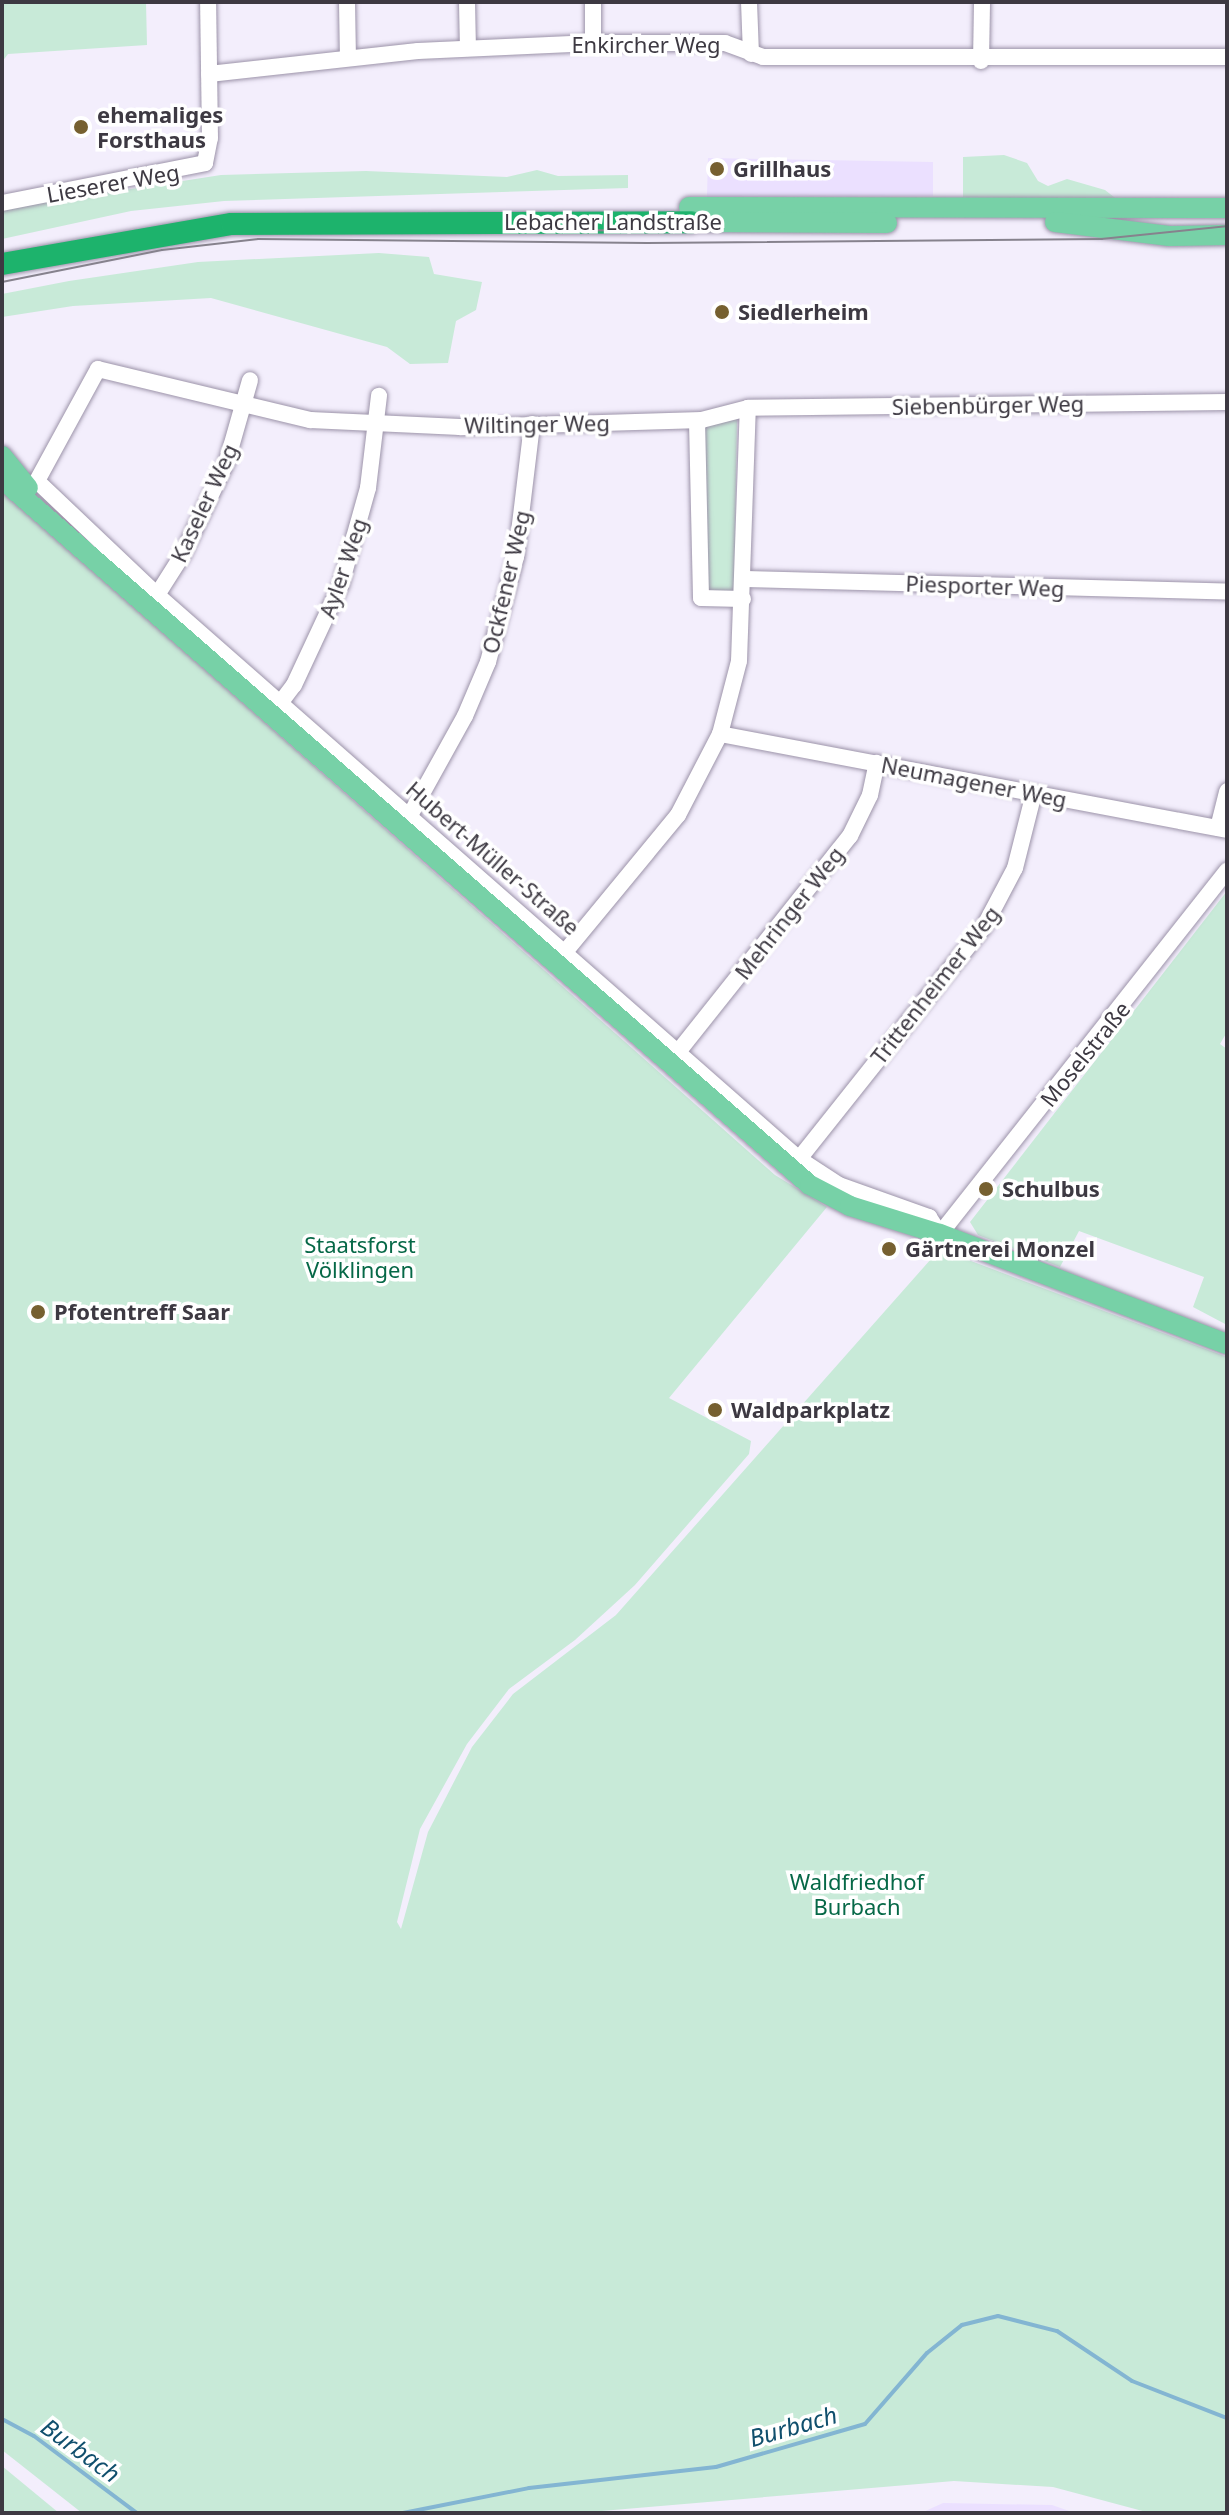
<!DOCTYPE html>
<meta charset="utf-8">
<style>
body{margin:0}
#map{position:relative;width:1229px;height:2515px;overflow:hidden;background:#f3eefc;font-family:"Noto Sans",sans-serif}
div>[style]{position:absolute}
.built>*{inset:0;background:#ebe0ff}
.green>*{inset:0;background:#c8ead8}
.stream>*{height:4px;margin:-2px;padding:0 2px;transform-origin:2px;border-radius:2px;background:#83b5d2}
.roads{filter:drop-shadow(0 0 2px #9c93a9) drop-shadow(0 0 2px #9c93a9)}
.minor>*{height:16px;margin:-8px;padding:0 8px;transform-origin:8px;border-radius:8px;background:#fff}
.major>*{height:20px;margin:-10px;padding:0 10px;transform-origin:10px;border-radius:10px;background:#77d1a7}
.highway>*{height:22px;margin:-11px;padding:0 11px;transform-origin:11px;border-radius:11px;background:#1db36c}
.tram>*{height:2px;margin:-1px;padding:0 1px;transform-origin:1px;border-radius:1px;background:#86828d}
.dots>*{width:22px;height:22px;translate:-50% -50%;box-sizing:border-box;border:4px solid #fff;border-radius:50%}
span{translate:-50% -50%;white-space:nowrap;text-align:center;line-height:1.15;-webkit-text-stroke:7px #fff;paint-order:stroke}
.street-label{font-size:22px;color:#3d3942}
.poi-label{font-size:22px;color:#3d3942;font-weight:700}
.left{translate:0 -50%;text-align:left}
.park-label{font-size:22px;color:#066847}
.water-label{font-size:24px;color:#104f6d;font-style:italic}
.frame{position:absolute;inset:0;border:4px solid #3d3942;pointer-events:none}
</style>
<div id="map">
<div class="built">
<div style="clip-path:polygon(708px 158px,933px 162px,933px 196px,707px 197px)"></div>
<div style="clip-path:polygon(943px 2503px,1052px 2505px,1075px 2513px,921px 2513px)"></div>
</div>
<div class="green">
<div style="clip-path:polygon(2px 2px,146px 2px,147px 45px,8px 54px,2px 62px)"></div>
<div style="clip-path:polygon(1004px 155px,1027px 163px,1038px 181px,1048px 186px,1067px 179px,1105px 190px,1119px 201px,963px 197px,963px 157px)"></div>
<div style="clip-path:polygon(537px 170px,558px 176px,628px 175px,628px 188px,224px 201px,131px 211px,2px 239px,2px 209px,221px 175px,366px 171px,507px 177px)"></div>
<div style="clip-path:polygon(379px 253px,429px 257px,434px 274px,482px 282px,476px 310px,456px 321px,448px 363px,410px 364px,387px 347px,211px 298px,73px 306px,2px 317px,2px 294px,69px 281px,198px 262px)"></div>
<div style="clip-path:polygon(737px 418px,734px 599px,701px 598px,697px 429px)"></div>
<div style="clip-path:polygon(2px 489px,775px 1175px,827px 1207px,669px 1398px,751px 1441px,749px 1454px,635px 1585px,575px 1640px,509px 1689px,467px 1744px,420px 1829px,397px 1922px,401px 1929px,428px 1832px,472px 1747px,513px 1694px,616px 1615px,931px 1259px,947px 1252px,1227px 1357px,1227px 2513px,1150px 2513px,1053px 2487px,954px 2481px,578px 2513px,82px 2513px,2px 2450px)"></div>
<div style="clip-path:polygon(1227px 891px,1227px 1032px,1220px 1044px,1227px 1049px,1227px 1325px,1193px 1307px,1204px 1277px,1079px 1231px,1060px 1267px,978px 1235px,970px 1222px)"></div>
<div style="clip-path:polygon(2px 2466px,59px 2513px,2px 2513px)"></div>
</div>
<div class="stream">
<div style="left:2px;top:2419px;width:36px;rotate:28deg"></div>
<div style="left:34px;top:2436px;width:129px;rotate:36.8deg"></div>
<div style="left:403px;top:2513px;width:128px;rotate:-11.2deg"></div>
<div style="left:529px;top:2488px;width:188px;rotate:-6.4deg"></div>
<div style="left:716px;top:2467px;width:155px;rotate:-16.1deg"></div>
<div style="left:865px;top:2424px;width:94px;rotate:-48.9deg"></div>
<div style="left:927px;top:2353px;width:45px;rotate:-38.7deg"></div>
<div style="left:962px;top:2325px;width:37px;rotate:-14deg"></div>
<div style="left:998px;top:2316px;width:61px;rotate:14.3deg"></div>
<div style="left:1057px;top:2331px;width:90px;rotate:33.7deg"></div>
<div style="left:1132px;top:2381px;width:102px;rotate:21.3deg"></div>
</div>
<div class="roads">
<div class="minor">
<div style="left:347px;top:2px;width:56px;rotate:89deg"></div>
<div style="left:467px;top:2px;width:46px;rotate:88.8deg"></div>
<div style="left:593px;top:2px;width:41px;rotate:90deg"></div>
<div style="left:749px;top:2px;width:52px;rotate:87.8deg"></div>
<div style="left:981px;top:61px;width:59px;rotate:-89deg"></div>
<div style="left:209px;top:74px;width:210px;rotate:-6.3deg"></div>
<div style="left:418px;top:51px;width:175px;rotate:-2.6deg"></div>
<div style="left:593px;top:43px;width:132px"></div>
<div style="left:725px;top:43px;width:40px;rotate:20.2deg"></div>
<div style="left:763px;top:57px;width:464px"></div>
<div style="left:2px;top:203px;width:207px;rotate:-11.1deg"></div>
<div style="left:205px;top:163px;width:25px;rotate:-79deg"></div>
<div style="left:210px;top:138px;width:136px;rotate:-90.8deg"></div>
<div style="left:1227px;top:402px;width:479px;rotate:179.3deg"></div>
<div style="left:748px;top:408px;width:48px;rotate:165.4deg"></div>
<div style="left:702px;top:420px;width:242px;rotate:178.3deg"></div>
<div style="left:460px;top:427px;width:150px;rotate:-177.3deg"></div>
<div style="left:310px;top:420px;width:218px;rotate:-166.5deg"></div>
<div style="left:98px;top:369px;width:128px;rotate:118.6deg"></div>
<div style="left:37px;top:481px;width:166px;rotate:43.5deg"></div>
<div style="left:157px;top:595px;width:855px;rotate:41.3deg"></div>
<div style="left:799px;top:1159px;width:48px;rotate:33deg"></div>
<div style="left:839px;top:1185px;width:96px;rotate:19.6deg"></div>
<div style="left:929px;top:1217px;width:20px;rotate:57deg"></div>
<div style="left:940px;top:1234px;width:463px;rotate:-51.7deg"></div>
<div style="left:697px;top:421px;width:177px;rotate:88.7deg"></div>
<div style="left:701px;top:598px;width:42px;rotate:1.4deg"></div>
<div style="left:744px;top:579px;width:483px;rotate:1.5deg"></div>
<div style="left:157px;top:595px;width:49px;rotate:-57.6deg"></div>
<div style="left:183px;top:554px;width:103px;rotate:-64.7deg"></div>
<div style="left:227px;top:461px;width:84px;rotate:-74.1deg"></div>
<div style="left:281px;top:702px;width:21px;rotate:-53deg"></div>
<div style="left:294px;top:685px;width:111px;rotate:-65deg"></div>
<div style="left:341px;top:584px;width:100px;rotate:-74.3deg"></div>
<div style="left:368px;top:488px;width:93px;rotate:-83.2deg"></div>
<div style="left:720px;top:734px;width:516px;rotate:10.72deg"></div>
<div style="left:409px;top:817px;width:115px;rotate:-61deg"></div>
<div style="left:465px;top:716px;width:59px;rotate:-66.9deg"></div>
<div style="left:488px;top:662px;width:109px;rotate:-75.1deg"></div>
<div style="left:516px;top:557px;width:134px;rotate:-83.1deg"></div>
<div style="left:1218px;top:828px;width:38px;rotate:-76deg"></div>
<div style="left:565px;top:952px;width:178px;rotate:-50.5deg"></div>
<div style="left:678px;top:815px;width:91px;rotate:-62.6deg"></div>
<div style="left:720px;top:734px;width:75px;rotate:-75.4deg"></div>
<div style="left:739px;top:661px;width:253px;rotate:-88deg"></div>
<div style="left:678px;top:1052px;width:276px;rotate:-51.5deg"></div>
<div style="left:850px;top:836px;width:46px;rotate:-64deg"></div>
<div style="left:870px;top:795px;width:33px;rotate:-78deg"></div>
<div style="left:799px;top:1159px;width:299px;rotate:-51.5deg"></div>
<div style="left:985px;top:925px;width:64px;rotate:-62.2deg"></div>
<div style="left:1015px;top:868px;width:77px;rotate:-75.8deg"></div>
</div>
<div class="major">
<div style="left:689px;top:207px;width:538px;rotate:0.11deg"></div>
<div style="left:691px;top:222px;width:196px;rotate:0.3deg"></div>
<div style="left:1055px;top:222px;width:115px;rotate:7deg"></div>
<div style="left:1169px;top:236px;width:58px;rotate:-1deg"></div>
<div style="left:2px;top:456px;width:41px;rotate:50.9deg"></div>
<div style="left:2px;top:479px;width:1073px;rotate:41.15deg"></div>
<div style="left:810px;top:1185px;width:45px;rotate:27.7deg"></div>
<div style="left:850px;top:1206px;width:94px;rotate:17.3deg"></div>
<div style="left:940px;top:1234px;width:307px;rotate:21deg"></div>
</div>
<div class="highway">
<div style="left:2px;top:264px;width:233px;rotate:-9.9deg"></div>
<div style="left:232px;top:224px;width:459px;rotate:-0.2deg"></div>
</div>
</div>
<div class="tram">
<div style="left:544px;top:230px;width:168px;rotate:0.3deg"></div>
<div style="left:2px;top:282px;width:163px;rotate:-11.3deg"></div>
<div style="left:162px;top:250px;width:97px;rotate:-6.5deg"></div>
<div style="left:258px;top:239px;width:389px;rotate:0.6deg"></div>
<div style="left:647px;top:243px;width:455px;rotate:-0.5deg"></div>
<div style="left:1102px;top:239px;width:126px;rotate:-5.9deg"></div>
</div>
<div class="dots">
<div style="left:81px;top:127px;background:#766030"></div>
<div style="left:717px;top:169px;background:#766030"></div>
<div style="left:722px;top:312px;background:#766030"></div>
<div style="left:986px;top:1189px;background:#766030"></div>
<div style="left:889px;top:1249px;background:#766030"></div>
<div style="left:38px;top:1312px;background:#766030"></div>
<div style="left:715px;top:1410px;background:#766030"></div>
</div>
<div class="street-label">
<span style="left:646px;top:45px">Enkircher Weg</span>
<span style="left:113px;top:183px;rotate:-10deg">Lieserer Weg</span>
<span style="left:613px;top:222px">Lebacher Landstraße</span>
<span style="left:988px;top:405px;rotate:-1deg">Siebenbürger Weg</span>
<span style="left:537px;top:424px;rotate:-1deg">Wiltinger Weg</span>
<span style="left:204px;top:503px;rotate:-65deg">Kaseler Weg</span>
<span style="left:343px;top:568px;rotate:-71deg">Ayler Weg</span>
<span style="left:506px;top:582px;rotate:-77deg">Ockfener Weg</span>
<span style="left:985px;top:586px;rotate:2deg">Piesporter Weg</span>
<span style="left:974px;top:782px;rotate:11deg">Neumagener Weg</span>
<span style="left:493px;top:858px;rotate:41deg">Hubert-Müller-Straße</span>
<span style="left:789px;top:913px;rotate:-52deg">Mehringer Weg</span>
<span style="left:935px;top:985px;rotate:-52deg">Trittenheimer Weg</span>
<span style="left:1085px;top:1054px;rotate:-51deg">Moselstraße</span>
</div>
<div class="poi-label">
<span class="left" style="left:97px;top:127px">ehemaliges<br>Forsthaus</span>
<span class="left" style="left:733px;top:169px">Grillhaus</span>
<span class="left" style="left:738px;top:312px">Siedlerheim</span>
<span class="left" style="left:1002px;top:1189px">Schulbus</span>
<span class="left" style="left:905px;top:1249px">Gärtnerei Monzel</span>
<span class="left" style="left:54px;top:1312px">Pfotentreff Saar</span>
<span class="left" style="left:731px;top:1410px">Waldparkplatz</span>
</div>
<div class="park-label">
<span style="left:360px;top:1257px">Staatsforst<br>Völklingen</span>
<span style="left:857px;top:1894px">Waldfriedhof<br>Burbach</span>
</div>
<div class="water-label">
<span style="left:793px;top:2426px;rotate:-16deg">Burbach</span>
<span style="left:81px;top:2450px;rotate:36deg">Burbach</span>
</div>
<div class="frame"></div>
</div>
